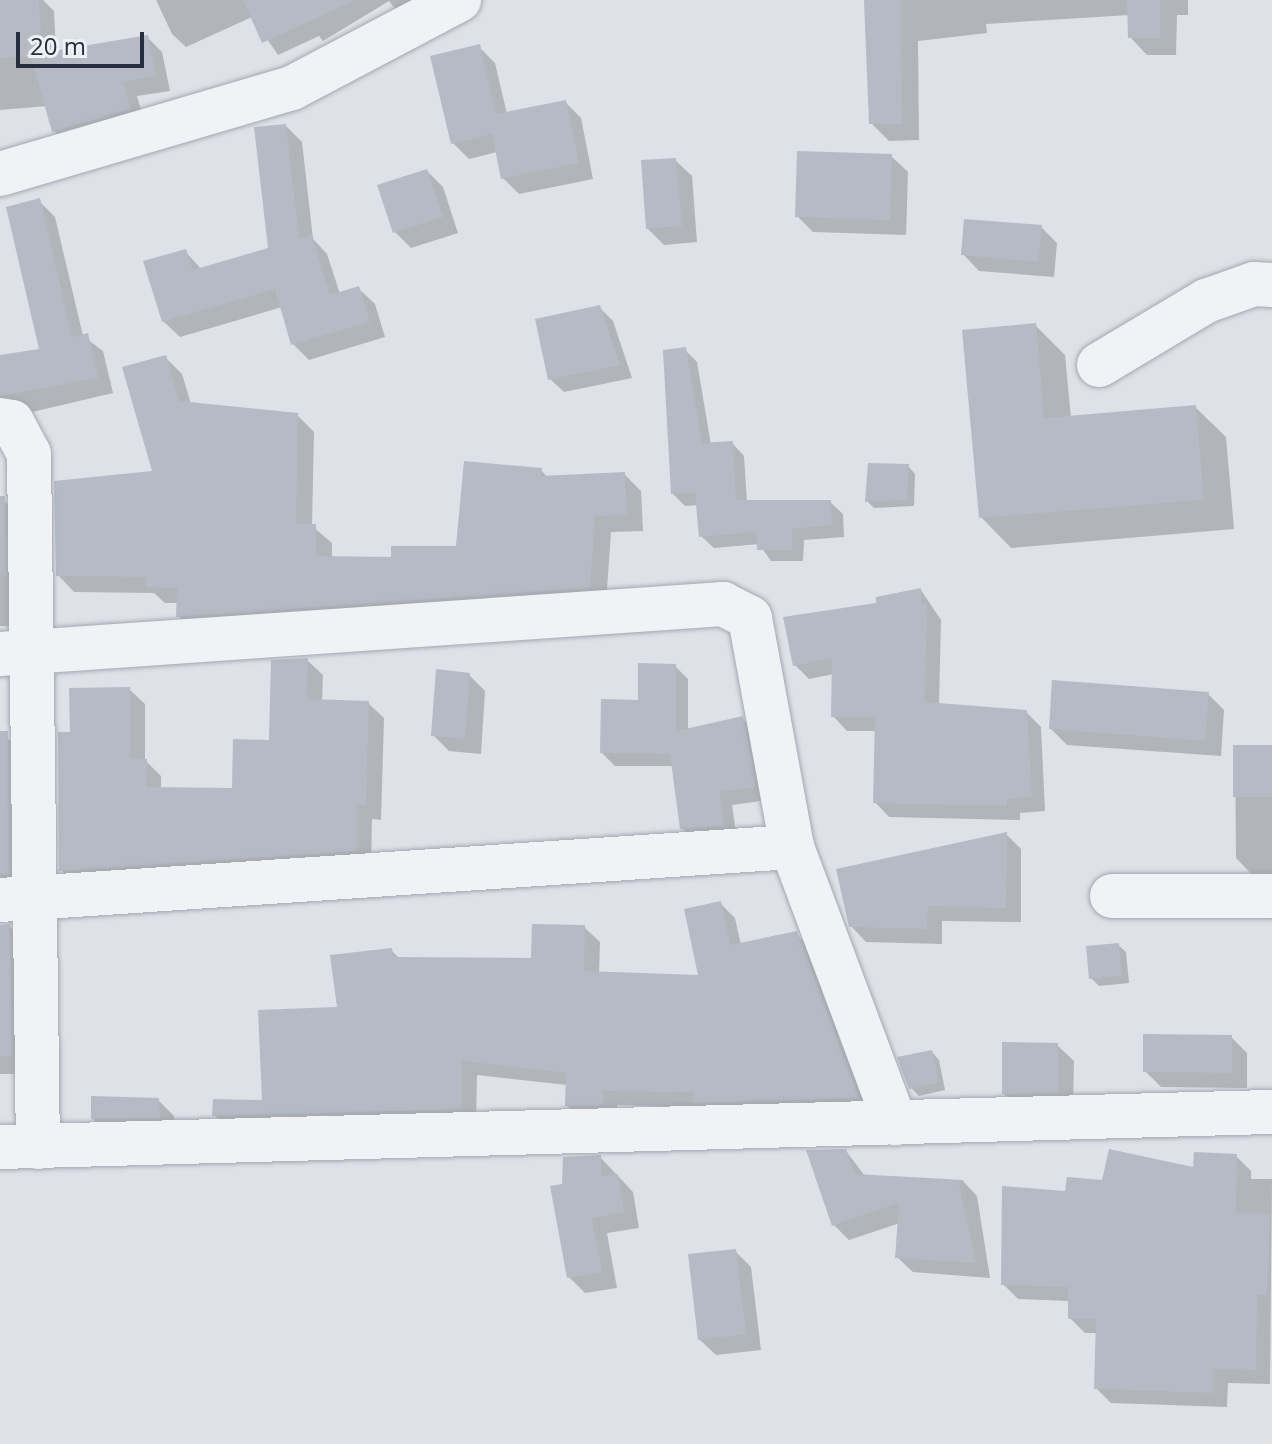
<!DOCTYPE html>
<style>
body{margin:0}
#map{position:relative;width:1272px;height:1444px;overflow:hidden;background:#dee1e7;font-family:"Open Sans",sans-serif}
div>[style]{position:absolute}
.shadow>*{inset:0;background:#0003}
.building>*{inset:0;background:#b5bac4}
.roads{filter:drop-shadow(0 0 2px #a3a8b1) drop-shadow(0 0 2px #a3a8b1)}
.street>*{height:44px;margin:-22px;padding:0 22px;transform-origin:22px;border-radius:22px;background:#f0f2f5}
span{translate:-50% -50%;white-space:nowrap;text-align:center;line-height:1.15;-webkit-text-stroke:8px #edf0f5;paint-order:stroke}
.scale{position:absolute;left:16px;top:32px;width:128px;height:36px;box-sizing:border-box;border:4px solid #272e3d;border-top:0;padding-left:10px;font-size:24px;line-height:28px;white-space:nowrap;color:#272e3d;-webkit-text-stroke:6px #edf0f5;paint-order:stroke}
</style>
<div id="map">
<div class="shadow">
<div style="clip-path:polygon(0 0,43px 0,54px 11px,56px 53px,147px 37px,162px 52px,170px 91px,137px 96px,145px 124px,69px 147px,54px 131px,47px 106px,0 110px)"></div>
<div style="clip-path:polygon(156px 0,444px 0,405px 21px,389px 1px,323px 41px,319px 36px,278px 55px,252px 17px,186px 47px,172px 34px)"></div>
<div style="clip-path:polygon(866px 0,1188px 0,1188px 15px,1177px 15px,1176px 55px,1147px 55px,1130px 37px,1129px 15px,986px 24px,987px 33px,918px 41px,919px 140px,889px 141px,871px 123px)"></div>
<div style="clip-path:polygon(479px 47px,495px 63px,507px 114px,565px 102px,581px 118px,593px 179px,519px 194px,503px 178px,497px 152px,469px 159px,453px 143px)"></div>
<div style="clip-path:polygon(286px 126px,302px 142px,313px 239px,327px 254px,340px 294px,358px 288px,375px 304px,385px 337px,309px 360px,293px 344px,282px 307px,180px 337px,163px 321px,185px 251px,202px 270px,270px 250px)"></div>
<div style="clip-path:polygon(891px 156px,908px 172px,906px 235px,813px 232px,797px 216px)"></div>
<div style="clip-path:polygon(675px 160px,692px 176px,697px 242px,664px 245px,648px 229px)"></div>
<div style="clip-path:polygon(427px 171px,443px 187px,458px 233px,411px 248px,395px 232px)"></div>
<div style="clip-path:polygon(39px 201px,55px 217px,83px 336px,103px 351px,113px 393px,32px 412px,9px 412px,0 418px,0 357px,42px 351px)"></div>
<div style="clip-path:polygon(1041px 227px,1057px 243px,1054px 277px,979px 271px,963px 254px)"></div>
<div style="clip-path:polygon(599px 307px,613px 321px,632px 378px,564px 392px,550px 379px)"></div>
<div style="clip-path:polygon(1035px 325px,1065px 355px,1071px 418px,1195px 407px,1226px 437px,1234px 529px,1011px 548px,981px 517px)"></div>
<div style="clip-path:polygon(685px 350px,697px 362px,711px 445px,732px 443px,744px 456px,747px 502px,830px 502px,843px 514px,844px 537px,804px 540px,803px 561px,771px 561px,759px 544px,714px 548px,701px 536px,698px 505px,685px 506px,673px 494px)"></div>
<div style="clip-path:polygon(165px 357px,182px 374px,191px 404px,297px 415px,314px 432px,312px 526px,332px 543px,332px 558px,393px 559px,458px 548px,541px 470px,548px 478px,624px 474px,641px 491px,643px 531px,611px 532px,606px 604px,195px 633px,178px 616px,178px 603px,165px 603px,154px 593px,74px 592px,58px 575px,155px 472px)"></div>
<div style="clip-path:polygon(908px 466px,915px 474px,914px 506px,874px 508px,867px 501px)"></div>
<div style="clip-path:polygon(0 498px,22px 516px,23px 627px,0 626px)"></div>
<div style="clip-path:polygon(921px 590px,941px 620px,939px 705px,1026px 712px,1041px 727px,1045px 811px,1020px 813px,1020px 820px,889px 817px,875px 802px,877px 731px,847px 731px,833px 716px,834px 674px,809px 679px,795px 665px,878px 604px)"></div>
<div style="clip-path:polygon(307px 660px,323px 675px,322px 702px,368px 703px,384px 718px,381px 820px,372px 819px,371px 866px,77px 886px,61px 870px,72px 734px,129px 689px,145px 704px,145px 760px,161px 776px,161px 789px,234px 790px,271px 742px)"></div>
<div style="clip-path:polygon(675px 666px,688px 679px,688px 730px,742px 718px,755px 732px,768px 800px,732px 805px,737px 839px,695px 842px,682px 828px,673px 766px,615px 766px,602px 753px)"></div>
<div style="clip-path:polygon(469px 675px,485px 691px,481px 754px,449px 751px,433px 735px)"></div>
<div style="clip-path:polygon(1208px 694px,1224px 710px,1221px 756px,1067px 745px,1051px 729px)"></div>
<div style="clip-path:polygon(0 733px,26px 752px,28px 893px,0 903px)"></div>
<div style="clip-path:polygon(1235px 747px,1272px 747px,1272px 884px,1258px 881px,1236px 858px)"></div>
<div style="clip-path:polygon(1006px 834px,1021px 849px,1021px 922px,942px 921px,942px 944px,866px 942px,851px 926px)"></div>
<div style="clip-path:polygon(720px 903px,735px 918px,741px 945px,796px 934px,811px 949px,873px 1113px,617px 1105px,617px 1120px,582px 1121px,567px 1106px,567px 1085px,477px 1075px,476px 1124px,229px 1130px,214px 1115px,264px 1102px,391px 950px,400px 959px,533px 960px,584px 927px,600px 942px,599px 974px,701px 977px)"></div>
<div style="clip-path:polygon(0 926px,9px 926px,28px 945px,30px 1074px,0 1074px)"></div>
<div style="clip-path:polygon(1118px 945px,1126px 952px,1129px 983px,1099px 986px,1091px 978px)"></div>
<div style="clip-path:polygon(1231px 1037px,1247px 1053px,1247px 1088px,1161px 1087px,1145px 1071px)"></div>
<div style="clip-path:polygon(1057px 1045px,1074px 1061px,1073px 1108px,1020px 1110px,1004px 1094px)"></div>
<div style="clip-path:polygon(932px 1052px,939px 1060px,945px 1090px,919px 1096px,911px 1088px)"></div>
<div style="clip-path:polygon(158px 1100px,174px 1116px,175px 1133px,109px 1135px,93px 1119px)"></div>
<div style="clip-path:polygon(846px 1151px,865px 1176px,963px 1181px,977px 1196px,990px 1278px,913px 1272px,897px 1257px,900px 1223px,849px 1240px,834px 1225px)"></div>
<div style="clip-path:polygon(1236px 1156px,1251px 1171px,1251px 1179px,1272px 1179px,1270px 1384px,1228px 1383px,1227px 1407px,1111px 1403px,1096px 1388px,1097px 1333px,1085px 1333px,1070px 1318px,1070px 1301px,1018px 1299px,1003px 1284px,1067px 1193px,1195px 1169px)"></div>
<div style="clip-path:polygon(600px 1157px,633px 1192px,639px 1228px,607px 1233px,617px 1288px,585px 1293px,569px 1277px,564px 1186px)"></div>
<div style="clip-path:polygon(735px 1251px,751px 1267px,761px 1350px,716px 1355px,699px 1339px)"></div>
</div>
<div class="building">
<div style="clip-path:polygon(0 0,39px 0,42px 53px,148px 35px,156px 76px,123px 82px,131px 109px,52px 132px,31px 57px,0 58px)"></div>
<div style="clip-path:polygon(243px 0,356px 0,262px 43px)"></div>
<div style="clip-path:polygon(864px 0,901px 0,902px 124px,869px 124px)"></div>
<div style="clip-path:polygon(1127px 0,1160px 0,1160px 38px,1128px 38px)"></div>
<div style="clip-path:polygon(480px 44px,496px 114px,566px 100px,579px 163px,501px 179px,492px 134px,451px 144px,430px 56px)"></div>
<div style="clip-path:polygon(286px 124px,299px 239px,312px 235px,330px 295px,359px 286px,370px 322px,291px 345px,275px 289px,162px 322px,143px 261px,186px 249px,193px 270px,268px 248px,254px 127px)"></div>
<div style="clip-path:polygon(797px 151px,892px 154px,890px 220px,795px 217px)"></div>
<div style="clip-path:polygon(676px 158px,682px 226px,646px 229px,641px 160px)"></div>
<div style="clip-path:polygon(427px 169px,443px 217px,393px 233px,377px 185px)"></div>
<div style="clip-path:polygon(40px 198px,72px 337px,88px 333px,98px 378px,0 396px,0 355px,39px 349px,6px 207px)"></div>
<div style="clip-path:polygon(964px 219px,1042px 225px,1038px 262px,961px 255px)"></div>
<div style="clip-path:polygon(600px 305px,620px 365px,548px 380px,535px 319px)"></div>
<div style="clip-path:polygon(1036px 323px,1044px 418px,1196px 405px,1204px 500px,979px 518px,962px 330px)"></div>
<div style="clip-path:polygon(686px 347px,702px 443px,733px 441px,736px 500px,831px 500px,832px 525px,792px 529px,792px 550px,757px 550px,756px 532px,699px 537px,695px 493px,671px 494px,663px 350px)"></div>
<div style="clip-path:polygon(166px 355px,179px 401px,298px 413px,296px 524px,316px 524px,316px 556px,391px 557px,391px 546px,456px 546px,464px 461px,542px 468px,541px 476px,625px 472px,627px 515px,595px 516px,590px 588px,176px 617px,177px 588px,146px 587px,146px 577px,56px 576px,54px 481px,152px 471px,122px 367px)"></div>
<div style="clip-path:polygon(868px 463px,909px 464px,907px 500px,865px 502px)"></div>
<div style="clip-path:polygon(0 496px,5px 496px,6px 575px,0 575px)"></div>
<div style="clip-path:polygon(921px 588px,921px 603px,927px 604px,925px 702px,1027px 710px,1032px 797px,1007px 799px,1007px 806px,873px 803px,875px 718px,831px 717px,832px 658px,793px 666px,783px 617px,876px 603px,876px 597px)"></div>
<div style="clip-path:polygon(308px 658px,307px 699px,369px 701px,366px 805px,357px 805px,357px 851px,59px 871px,58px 732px,70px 732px,69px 688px,130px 687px,130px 758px,147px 759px,146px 787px,232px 788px,233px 739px,269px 740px,271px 660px)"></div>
<div style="clip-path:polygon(638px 663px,676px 664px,676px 731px,743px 716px,756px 787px,720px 792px,724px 826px,680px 829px,670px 754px,600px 753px,601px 699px,638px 700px)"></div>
<div style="clip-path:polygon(436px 669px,470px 673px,465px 739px,431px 736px)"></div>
<div style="clip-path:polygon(1052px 680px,1209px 692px,1205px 741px,1049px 729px)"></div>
<div style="clip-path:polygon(0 731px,8px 731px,9px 874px,0 875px)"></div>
<div style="clip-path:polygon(1233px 745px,1272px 745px,1272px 797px,1233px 797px)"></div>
<div style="clip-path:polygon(1007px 832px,1006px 908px,928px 906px,927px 929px,849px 927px,836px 869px)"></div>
<div style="clip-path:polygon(721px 901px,730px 945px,797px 931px,859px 1098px,693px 1103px,693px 1092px,603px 1091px,603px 1105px,565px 1106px,566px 1073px,462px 1061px,462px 1109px,212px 1116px,213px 1099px,262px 1100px,258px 1010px,337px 1007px,330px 955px,392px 948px,393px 957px,531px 958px,532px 924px,585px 925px,584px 971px,698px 975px,684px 909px)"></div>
<div style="clip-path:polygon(10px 924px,12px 1056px,0 1056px,0 925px)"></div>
<div style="clip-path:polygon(1119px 943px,1122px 976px,1089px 979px,1086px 946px)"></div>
<div style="clip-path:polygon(1143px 1034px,1232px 1035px,1232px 1073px,1143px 1072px)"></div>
<div style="clip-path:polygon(1002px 1042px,1058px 1043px,1058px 1093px,1002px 1094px)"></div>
<div style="clip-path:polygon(932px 1050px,939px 1083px,909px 1089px,897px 1057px)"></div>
<div style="clip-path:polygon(91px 1096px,159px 1098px,160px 1118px,91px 1119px)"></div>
<div style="clip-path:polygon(846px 1149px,855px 1174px,964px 1180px,959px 1183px,976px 1263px,895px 1258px,899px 1203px,832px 1226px,806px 1150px)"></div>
<div style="clip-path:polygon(1109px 1149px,1193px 1167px,1194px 1152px,1237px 1154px,1236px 1213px,1270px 1214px,1267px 1295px,1257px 1295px,1256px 1370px,1213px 1369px,1213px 1393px,1094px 1389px,1096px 1319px,1068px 1319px,1068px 1287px,1001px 1285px,1002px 1186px,1065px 1191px,1067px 1177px,1102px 1180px)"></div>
<div style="clip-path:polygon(601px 1155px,601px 1177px,618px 1174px,624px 1212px,592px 1218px,602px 1272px,567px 1278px,550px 1186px,562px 1184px,563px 1157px)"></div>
<div style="clip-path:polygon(736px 1249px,746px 1334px,698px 1340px,688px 1254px)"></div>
</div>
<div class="roads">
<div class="street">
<div style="left:0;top:174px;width:304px;rotate:-16.4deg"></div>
<div style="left:292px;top:88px;width:189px;rotate:-27.8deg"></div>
<div style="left:1099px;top:365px;width:125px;rotate:-30.9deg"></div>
<div style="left:1206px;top:301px;width:51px;rotate:-19.5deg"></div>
<div style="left:1254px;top:284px;width:18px;rotate:3deg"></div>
<div style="left:0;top:420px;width:12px;rotate:9deg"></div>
<div style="left:12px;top:422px;width:36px;rotate:62deg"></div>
<div style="left:29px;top:454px;width:693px;rotate:89.26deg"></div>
<div style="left:0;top:654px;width:725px;rotate:-3.96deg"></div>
<div style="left:723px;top:604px;width:30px;rotate:27deg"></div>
<div style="left:750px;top:618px;width:233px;rotate:79.6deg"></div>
<div style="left:792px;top:847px;width:295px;rotate:69.5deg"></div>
<div style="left:1112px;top:896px;width:160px"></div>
<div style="left:0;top:900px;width:794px;rotate:-3.83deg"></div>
<div style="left:0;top:1147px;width:1272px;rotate:-1.58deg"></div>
</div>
</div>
<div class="scale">20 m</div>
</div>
